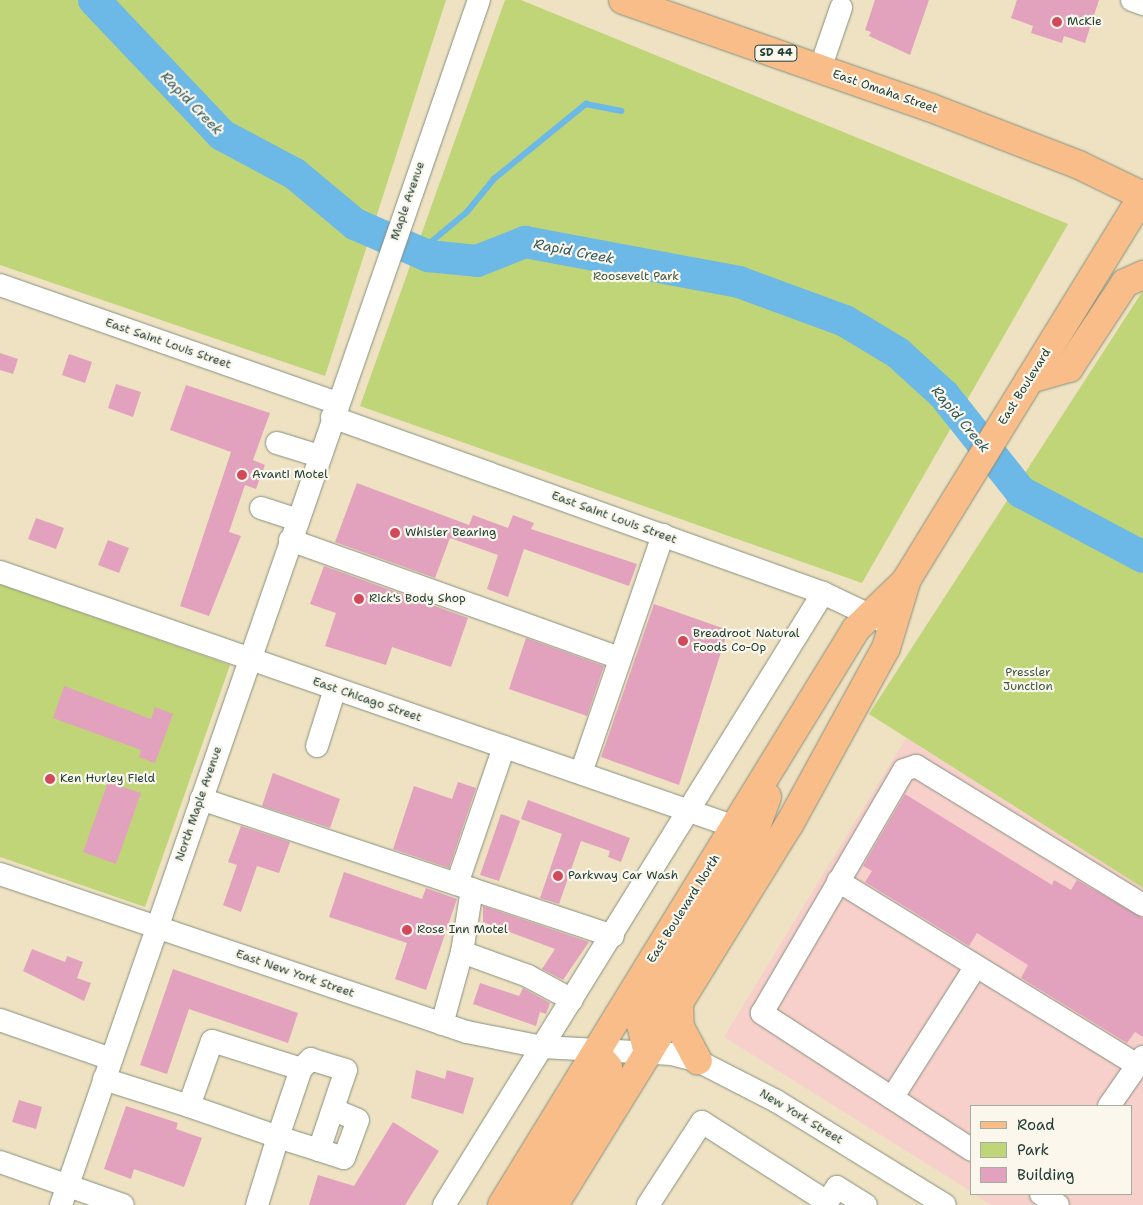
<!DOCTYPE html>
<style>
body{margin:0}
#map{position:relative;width:1143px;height:1205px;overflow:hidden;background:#eee2c3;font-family:"Shantell Sans",sans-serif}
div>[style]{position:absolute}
.built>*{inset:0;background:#f7d0cb}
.green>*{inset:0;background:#c0d478}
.stream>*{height:5.5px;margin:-2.75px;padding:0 2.75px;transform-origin:2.75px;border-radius:2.75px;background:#6cb8e6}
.river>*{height:32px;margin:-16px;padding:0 16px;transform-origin:16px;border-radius:16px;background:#6cb8e6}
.building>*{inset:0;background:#e2a2be}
.roads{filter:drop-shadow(0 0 1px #86907c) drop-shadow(0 0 1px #86907c)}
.minor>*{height:22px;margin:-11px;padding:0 11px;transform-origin:11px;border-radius:11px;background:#fff}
.major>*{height:28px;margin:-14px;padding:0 14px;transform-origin:14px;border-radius:14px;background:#f8bd89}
.dots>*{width:14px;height:14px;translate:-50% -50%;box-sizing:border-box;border:2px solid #fbf7ec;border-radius:50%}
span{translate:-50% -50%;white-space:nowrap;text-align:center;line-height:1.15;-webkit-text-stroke:4.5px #fbf7ec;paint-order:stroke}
.shield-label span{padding:1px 4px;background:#fbf7ec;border:1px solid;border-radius:4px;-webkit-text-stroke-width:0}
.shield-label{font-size:11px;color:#1f3d34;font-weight:700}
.poi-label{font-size:12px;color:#1f3d34}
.left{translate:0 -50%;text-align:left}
.street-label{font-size:12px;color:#1f3d34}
.park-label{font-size:12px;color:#3f5b42}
.water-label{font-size:14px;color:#325c60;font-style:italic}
.legend{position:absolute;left:970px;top:1105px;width:162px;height:90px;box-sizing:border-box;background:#fbf7ec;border:1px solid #a3ada2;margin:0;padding:6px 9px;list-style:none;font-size:15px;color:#1f3d34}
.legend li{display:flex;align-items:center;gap:10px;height:25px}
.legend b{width:25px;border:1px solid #a3ada2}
</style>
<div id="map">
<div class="built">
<div style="clip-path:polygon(906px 738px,1143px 888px,1143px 1205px,992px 1205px,974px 1194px,1132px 1194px,1132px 1106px,972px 1106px,972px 1192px,724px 1037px)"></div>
</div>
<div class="green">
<div style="clip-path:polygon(0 0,446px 0,325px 376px,0 265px)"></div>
<div style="clip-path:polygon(505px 0,521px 0,1068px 224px,862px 583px,360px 406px)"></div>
<div style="clip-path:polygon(1142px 292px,1143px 292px,1143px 888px,869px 714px)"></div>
<div style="clip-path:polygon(0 584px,230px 665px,145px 907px,0 857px)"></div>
</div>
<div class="stream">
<div style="left:419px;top:252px;width:62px;rotate:-39.8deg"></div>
<div style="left:467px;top:212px;width:43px;rotate:-50.7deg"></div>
<div style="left:494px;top:179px;width:119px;rotate:-39.2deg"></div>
<div style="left:586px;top:104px;width:36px;rotate:11deg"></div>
</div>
<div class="river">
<div style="left:94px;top:0;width:186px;rotate:46.5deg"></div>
<div style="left:222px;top:135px;width:83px;rotate:28.1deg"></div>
<div style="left:295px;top:174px;width:78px;rotate:39.8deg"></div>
<div style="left:355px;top:224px;width:80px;rotate:23.7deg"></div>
<div style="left:428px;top:256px;width:49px;rotate:5.8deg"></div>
<div style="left:477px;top:261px;width:52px;rotate:-21.6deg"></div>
<div style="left:525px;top:242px;width:218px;rotate:10.6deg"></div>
<div style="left:739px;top:282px;width:113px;rotate:20.2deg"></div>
<div style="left:845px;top:321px;width:62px;rotate:31.1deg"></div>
<div style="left:898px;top:353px;width:62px;rotate:42.4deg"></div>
<div style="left:944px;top:395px;width:124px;rotate:51.6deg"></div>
<div style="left:1021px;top:492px;width:138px;rotate:28deg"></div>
</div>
<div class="building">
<div style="clip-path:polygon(875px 0,929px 0,910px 55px,869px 36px,871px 32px,865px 30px)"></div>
<div style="clip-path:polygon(1017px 0,1099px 0,1085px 43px,1064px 36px,1062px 43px,1031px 33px,1033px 26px,1011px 18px)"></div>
<div style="clip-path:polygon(0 353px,18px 359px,13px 374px,0 370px)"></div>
<div style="clip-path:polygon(69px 354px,92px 362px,85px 383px,62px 375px)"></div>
<div style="clip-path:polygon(116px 384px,141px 392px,133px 417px,108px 408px)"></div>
<div style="clip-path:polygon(186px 385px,270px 413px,253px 460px,265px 465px,256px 489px,245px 485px,229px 532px,241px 536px,209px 616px,180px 606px,231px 452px,170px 430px)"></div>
<div style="clip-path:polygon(357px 483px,469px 525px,473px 515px,508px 528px,513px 515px,534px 523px,531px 529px,637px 564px,629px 586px,524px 549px,508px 597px,487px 589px,498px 555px,450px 538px,435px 578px,335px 542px)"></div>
<div style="clip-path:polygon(36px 518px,64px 528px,56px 549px,28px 539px)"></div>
<div style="clip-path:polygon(108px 540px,129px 548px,119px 573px,98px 565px)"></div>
<div style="clip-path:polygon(324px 566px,468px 618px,451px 667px,392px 647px,386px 665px,325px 646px,336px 613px,310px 604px)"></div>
<div style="clip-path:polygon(654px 604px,728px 630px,679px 785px,601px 757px)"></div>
<div style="clip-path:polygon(526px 638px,604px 666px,587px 716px,509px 689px)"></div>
<div style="clip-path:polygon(64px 686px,151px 719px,155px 707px,173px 714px,155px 763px,139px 757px,141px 750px,53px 718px)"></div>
<div style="clip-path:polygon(273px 773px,340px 799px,330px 828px,262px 806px)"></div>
<div style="clip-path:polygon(108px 782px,141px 793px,116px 864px,83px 852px)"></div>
<div style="clip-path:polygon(458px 782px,476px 788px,449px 868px,393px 849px,414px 786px,452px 799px)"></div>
<div style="clip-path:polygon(905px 794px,1052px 885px,1054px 880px,1071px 890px,1077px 880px,1143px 918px,1143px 1037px,1135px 1032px,1127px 1043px,1021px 978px,1028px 965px,977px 933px,969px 946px,865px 882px,872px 871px,863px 866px)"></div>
<div style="clip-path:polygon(528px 800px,630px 838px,621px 862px,608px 857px,610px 851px,581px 841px,559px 904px,540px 898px,562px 834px,521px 819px)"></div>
<div style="clip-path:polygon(501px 814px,520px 821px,499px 881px,480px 875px)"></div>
<div style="clip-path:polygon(241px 826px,290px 842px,279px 873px,257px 866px,241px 912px,223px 905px,237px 865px,228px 862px)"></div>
<div style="clip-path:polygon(344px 872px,422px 899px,426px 888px,457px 899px,426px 990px,395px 979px,407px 943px,329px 917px)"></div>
<div style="clip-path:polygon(483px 906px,589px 942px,563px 980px,542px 969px,555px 949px,483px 922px)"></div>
<div style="clip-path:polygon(32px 949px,65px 962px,67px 956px,83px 962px,77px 978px,91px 983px,84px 1001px,23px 971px)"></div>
<div style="clip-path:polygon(173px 969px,298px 1013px,288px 1043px,189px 1009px,167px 1074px,140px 1065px)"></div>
<div style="clip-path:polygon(480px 983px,519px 996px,523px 988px,550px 1003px,546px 1014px,540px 1012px,536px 1026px,473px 1004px)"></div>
<div style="clip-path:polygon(416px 1070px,445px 1079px,447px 1070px,474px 1078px,463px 1114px,411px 1098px)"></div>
<div style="clip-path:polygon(19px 1100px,42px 1107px,36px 1129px,12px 1122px)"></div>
<div style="clip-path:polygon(126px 1106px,178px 1123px,176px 1129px,202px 1138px,184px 1187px,134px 1169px,131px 1179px,104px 1169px)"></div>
<div style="clip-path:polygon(393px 1122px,439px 1151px,405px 1205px,309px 1205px,318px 1175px,354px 1186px)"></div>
</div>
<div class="roads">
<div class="minor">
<div style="left:1132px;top:0;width:12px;rotate:20deg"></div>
<div style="left:820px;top:69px;width:65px;rotate:-71deg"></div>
<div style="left:0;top:285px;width:357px;rotate:19.3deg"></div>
<div style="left:332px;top:417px;width:522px;rotate:19.72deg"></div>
<div style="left:823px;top:593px;width:68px;rotate:25.4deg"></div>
<div style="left:277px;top:443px;width:44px;rotate:17.2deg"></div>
<div style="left:261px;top:508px;width:38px;rotate:18deg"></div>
<div style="left:290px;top:540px;width:350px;rotate:19.7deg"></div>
<div style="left:0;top:572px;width:778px;rotate:19.13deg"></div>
<div style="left:317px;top:746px;width:60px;rotate:-72.5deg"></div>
<div style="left:581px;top:773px;width:252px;rotate:-71deg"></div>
<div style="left:201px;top:799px;width:434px;rotate:18.4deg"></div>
<div style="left:0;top:874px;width:493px;rotate:18.7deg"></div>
<div style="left:467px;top:1032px;width:76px;rotate:11.3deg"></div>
<div style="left:542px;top:1047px;width:130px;rotate:3.1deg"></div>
<div style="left:672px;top:1054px;width:27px;rotate:15deg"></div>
<div style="left:698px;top:1061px;width:88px;rotate:27.1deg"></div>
<div style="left:776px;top:1101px;width:198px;rotate:31.6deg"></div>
<div style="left:838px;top:881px;width:351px;rotate:31.6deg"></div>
<div style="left:457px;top:884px;width:145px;rotate:-71.1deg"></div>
<div style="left:472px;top:889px;width:64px;rotate:99deg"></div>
<div style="left:462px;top:952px;width:70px;rotate:20deg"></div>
<div style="left:528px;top:976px;width:50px;rotate:28.6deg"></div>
<div style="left:0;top:1020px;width:118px;rotate:19.4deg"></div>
<div style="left:442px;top:1024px;width:75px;rotate:-74.5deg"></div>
<div style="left:104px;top:1079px;width:89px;rotate:17.6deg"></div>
<div style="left:892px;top:1098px;width:156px;rotate:-57.5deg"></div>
<div style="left:1109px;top:1106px;width:60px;rotate:-55.2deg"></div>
<div style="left:319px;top:1150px;width:26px;rotate:18deg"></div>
<div style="left:344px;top:1158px;width:40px;rotate:-69.8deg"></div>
<div style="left:358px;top:1120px;width:26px;rotate:-157deg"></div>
<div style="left:972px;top:1150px;width:251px;rotate:-146.9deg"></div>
<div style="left:762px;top:1013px;width:281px;rotate:-59.7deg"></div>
<div style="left:904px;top:770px;width:13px;rotate:-18deg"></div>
<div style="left:916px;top:766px;width:266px;rotate:31.5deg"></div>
<div style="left:0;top:1162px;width:130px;rotate:19.3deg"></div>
<div style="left:1041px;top:1194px;width:20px;rotate:33deg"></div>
<div style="left:61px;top:1205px;width:1275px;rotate:-70.87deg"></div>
<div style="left:257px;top:1205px;width:71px;rotate:-72.8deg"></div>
<div style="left:278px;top:1137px;width:72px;rotate:-71.3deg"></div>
<div style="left:301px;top:1069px;width:93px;rotate:-162.5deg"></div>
<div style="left:212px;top:1041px;width:69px;rotate:109.5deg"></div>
<div style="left:189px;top:1106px;width:94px;rotate:19.2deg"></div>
<div style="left:278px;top:1137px;width:43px;rotate:17.6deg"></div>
<div style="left:319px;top:1150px;width:84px;rotate:-71.4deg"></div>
<div style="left:346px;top:1070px;width:37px;rotate:-163deg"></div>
<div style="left:311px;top:1059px;width:14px;rotate:135deg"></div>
<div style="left:444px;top:1205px;width:720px;rotate:-58.23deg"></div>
<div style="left:648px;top:1205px;width:99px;rotate:-57deg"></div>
<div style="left:702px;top:1122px;width:148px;rotate:32.6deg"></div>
<div style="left:827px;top:1202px;width:18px;rotate:-56deg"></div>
<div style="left:837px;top:1187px;width:34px;rotate:32deg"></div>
</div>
<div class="major">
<div style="left:623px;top:0;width:324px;rotate:19.3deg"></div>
<div style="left:929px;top:107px;width:161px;rotate:21.1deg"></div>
<div style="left:1079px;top:165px;width:71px;rotate:25.8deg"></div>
<div style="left:1030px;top:379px;width:41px;rotate:-15.8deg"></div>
<div style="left:1069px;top:368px;width:102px;rotate:-56.6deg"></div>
<div style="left:1125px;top:283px;width:20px;rotate:-24deg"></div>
<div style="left:679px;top:1004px;width:23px;rotate:88deg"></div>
<div style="left:680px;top:1027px;width:38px;rotate:62deg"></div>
<div style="left:648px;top:1053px;width:29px;rotate:-104deg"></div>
<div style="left:641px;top:1025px;width:201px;rotate:-58.4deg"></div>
<div style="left:746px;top:854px;width:61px;rotate:-69.8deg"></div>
<div style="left:571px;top:1163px;width:50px;rotate:-76.2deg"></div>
<div style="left:583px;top:1114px;width:45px;rotate:-57.7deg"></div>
<div style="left:607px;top:1076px;width:9px;rotate:-84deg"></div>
<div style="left:608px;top:1067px;width:18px;rotate:-131deg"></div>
<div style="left:502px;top:1205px;width:676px;rotate:-58.43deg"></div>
<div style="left:856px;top:629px;width:68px;rotate:-43.8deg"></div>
<div style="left:531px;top:1205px;width:16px;rotate:-55deg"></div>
<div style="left:540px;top:1192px;width:59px;rotate:-74.3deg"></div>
<div style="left:554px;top:1205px;width:447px;rotate:-58.3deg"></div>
<div style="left:789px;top:825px;width:202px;rotate:-61.3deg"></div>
<div style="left:886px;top:648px;width:72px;rotate:-73.1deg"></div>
<div style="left:907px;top:579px;width:451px;rotate:-58.4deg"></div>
</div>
</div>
<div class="dots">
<div style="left:1057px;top:22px;background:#d1495b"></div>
<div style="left:242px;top:475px;background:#d1495b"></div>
<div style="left:395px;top:533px;background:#d1495b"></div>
<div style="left:359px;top:599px;background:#d1495b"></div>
<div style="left:683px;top:641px;background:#d1495b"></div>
<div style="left:50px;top:779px;background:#d1495b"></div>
<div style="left:558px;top:876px;background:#d1495b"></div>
<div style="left:407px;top:930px;background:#d1495b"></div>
</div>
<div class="shield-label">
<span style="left:776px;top:53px">SD 44</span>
</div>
<div class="poi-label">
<span class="left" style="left:1067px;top:22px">McKie</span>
<span class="left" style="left:252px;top:475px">Avanti Motel</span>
<span class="left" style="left:405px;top:533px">Whisler Bearing</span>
<span class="left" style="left:369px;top:599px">Rick's Body Shop</span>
<span class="left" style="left:693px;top:641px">Breadroot Natural<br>Foods Co-Op</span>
<span class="left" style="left:60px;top:779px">Ken Hurley Field</span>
<span class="left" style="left:568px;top:876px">Parkway Car Wash</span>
<span class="left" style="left:417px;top:930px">Rose Inn Motel</span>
</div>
<div class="street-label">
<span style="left:885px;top:92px;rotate:19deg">East Omaha Street</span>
<span style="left:408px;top:201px;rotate:-71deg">Maple Avenue</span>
<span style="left:168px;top:344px;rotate:19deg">East Saint Louis Street</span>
<span style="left:1025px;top:387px;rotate:-58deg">East Boulevard</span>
<span style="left:614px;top:518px;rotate:20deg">East Saint Louis Street</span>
<span style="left:367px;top:700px;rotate:19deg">East Chicago Street</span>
<span style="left:199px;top:804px;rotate:-71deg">North Maple Avenue</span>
<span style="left:684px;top:909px;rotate:-58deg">East Boulevard North</span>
<span style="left:295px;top:974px;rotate:19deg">East New York Street</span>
<span style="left:801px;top:1117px;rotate:31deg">New York Street</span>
</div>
<div class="park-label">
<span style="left:636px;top:277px">Roosevelt Park</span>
<span style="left:1028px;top:680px">Pressler<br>Junction</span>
</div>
<div class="water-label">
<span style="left:192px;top:103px;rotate:46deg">Rapid Creek</span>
<span style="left:574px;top:251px;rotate:11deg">Rapid Creek</span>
<span style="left:961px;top:419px;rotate:50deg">Rapid Creek</span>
</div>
<ul class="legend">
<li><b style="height:6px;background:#f8bd89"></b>Road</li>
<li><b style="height:14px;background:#c0d478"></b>Park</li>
<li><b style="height:14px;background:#e2a2be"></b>Building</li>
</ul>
</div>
